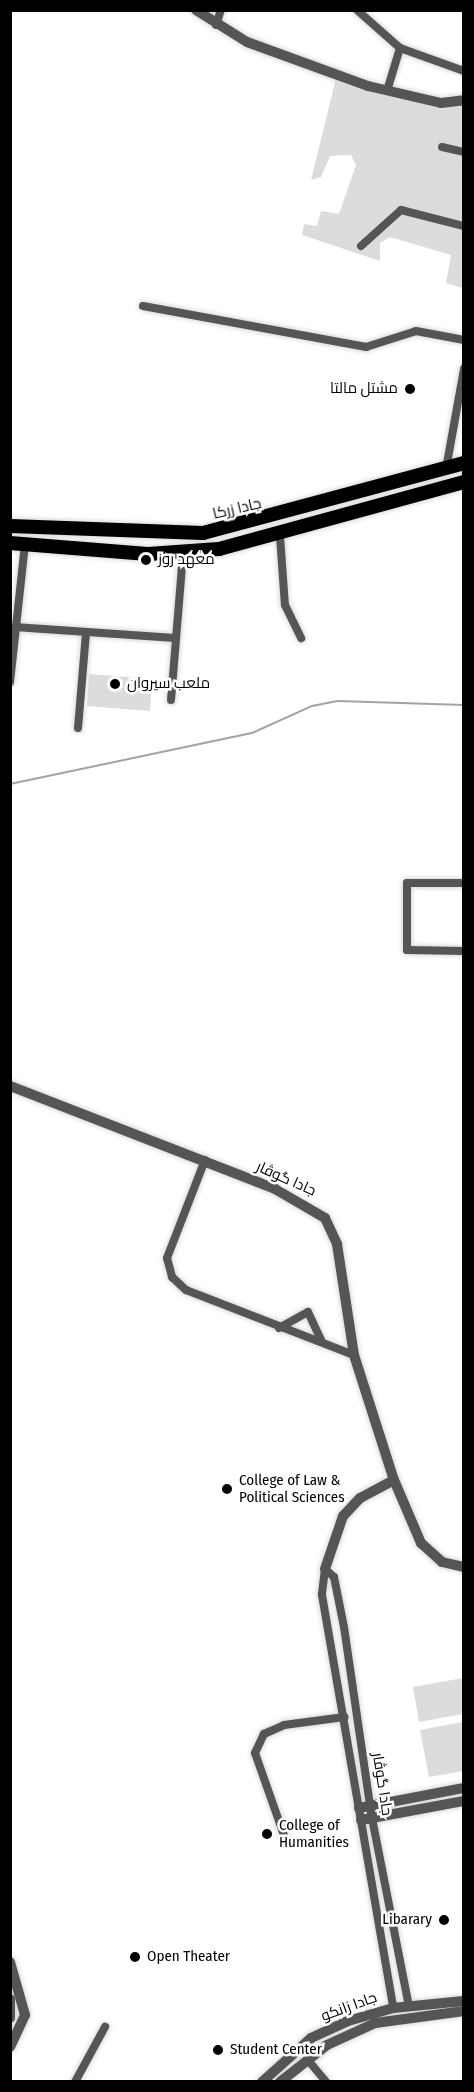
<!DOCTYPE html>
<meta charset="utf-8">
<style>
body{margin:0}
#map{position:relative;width:474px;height:2092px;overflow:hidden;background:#fff;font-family:"Fira Sans Condensed",Cairo,sans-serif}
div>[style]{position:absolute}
.green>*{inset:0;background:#dcdcdc}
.stream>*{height:2px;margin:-1px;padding:0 1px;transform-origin:1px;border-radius:1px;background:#a3a3a3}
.roads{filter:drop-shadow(0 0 2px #dbdbdb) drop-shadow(0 0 2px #dbdbdb)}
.minor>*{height:8px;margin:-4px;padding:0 4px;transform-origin:4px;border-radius:4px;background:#555}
.tertiary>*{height:10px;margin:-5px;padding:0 5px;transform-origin:5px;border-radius:5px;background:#555}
.primary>*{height:14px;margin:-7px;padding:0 7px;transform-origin:7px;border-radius:7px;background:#000}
.dots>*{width:16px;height:16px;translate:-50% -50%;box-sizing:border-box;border:3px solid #fff;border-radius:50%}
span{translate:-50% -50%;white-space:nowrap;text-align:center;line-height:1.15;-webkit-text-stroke:5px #fff;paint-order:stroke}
.poi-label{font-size:15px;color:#000}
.right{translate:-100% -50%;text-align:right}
.left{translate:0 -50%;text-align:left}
.street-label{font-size:15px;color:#000}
.frame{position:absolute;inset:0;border:12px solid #000;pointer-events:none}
</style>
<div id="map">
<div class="green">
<div style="clip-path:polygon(337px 74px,396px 94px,463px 102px,463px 288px,446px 283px,451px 255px,390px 237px,380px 243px,380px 261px,302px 235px,304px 224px,317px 226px,321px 211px,339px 214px,356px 165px,351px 155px,330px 156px,321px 177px,311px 180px)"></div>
<div style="clip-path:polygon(89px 674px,152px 679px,150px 711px,87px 706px)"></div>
<div style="clip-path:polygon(463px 1678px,463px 1714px,419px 1722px,413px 1687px)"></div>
<div style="clip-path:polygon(463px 1722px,463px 1771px,429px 1777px,420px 1730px)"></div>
</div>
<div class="stream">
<div style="left:10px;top:784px;width:247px;rotate:-11.9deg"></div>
<div style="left:252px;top:733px;width:66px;rotate:-24.2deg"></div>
<div style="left:312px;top:706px;width:26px;rotate:-11deg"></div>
<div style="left:338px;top:701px;width:126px;rotate:1.8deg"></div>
</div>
<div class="roads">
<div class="minor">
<div style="left:357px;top:10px;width:57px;rotate:41.5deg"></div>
<div style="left:400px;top:48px;width:68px;rotate:19.8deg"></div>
<div style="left:216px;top:25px;width:16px;rotate:-72deg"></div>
<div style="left:387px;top:91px;width:45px;rotate:-73.2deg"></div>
<div style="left:442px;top:147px;width:23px;rotate:13deg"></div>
<div style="left:361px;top:246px;width:54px;rotate:-42deg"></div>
<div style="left:401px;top:210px;width:65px;rotate:14.3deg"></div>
<div style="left:143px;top:306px;width:227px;rotate:10.4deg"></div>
<div style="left:366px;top:347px;width:52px;rotate:-17.7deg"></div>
<div style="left:416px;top:331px;width:49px;rotate:10.6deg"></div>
<div style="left:446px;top:469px;width:102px;rotate:-79.8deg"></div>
<div style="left:280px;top:536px;width:69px;rotate:85.9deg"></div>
<div style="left:285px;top:605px;width:37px;rotate:64deg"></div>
<div style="left:15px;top:627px;width:160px;rotate:3.9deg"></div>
<div style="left:10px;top:682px;width:139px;rotate:-83.8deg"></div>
<div style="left:171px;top:700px;width:147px;rotate:-85.3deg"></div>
<div style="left:78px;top:728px;width:96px;rotate:-85.2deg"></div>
<div style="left:464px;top:883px;width:57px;rotate:180deg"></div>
<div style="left:407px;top:883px;width:67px;rotate:90deg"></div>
<div style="left:407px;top:950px;width:57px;rotate:1deg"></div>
<div style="left:205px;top:1160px;width:105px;rotate:111.2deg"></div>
<div style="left:167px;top:1258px;width:20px;rotate:75deg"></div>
<div style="left:172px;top:1277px;width:19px;rotate:43deg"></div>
<div style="left:186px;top:1290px;width:180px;rotate:21.2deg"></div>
<div style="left:279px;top:1328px;width:33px;rotate:-29deg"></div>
<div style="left:308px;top:1312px;width:33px;rotate:65deg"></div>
<div style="left:325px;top:1569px;width:12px;rotate:42deg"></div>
<div style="left:334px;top:1577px;width:51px;rotate:78.7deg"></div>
<div style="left:344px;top:1627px;width:193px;rotate:81.7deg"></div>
<div style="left:372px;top:1818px;width:192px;rotate:78.9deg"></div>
<div style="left:325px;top:1569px;width:26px;rotate:97deg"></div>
<div style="left:322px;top:1595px;width:419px;rotate:80.2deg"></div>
<div style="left:286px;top:1841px;width:93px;rotate:-109.4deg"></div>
<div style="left:255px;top:1753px;width:21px;rotate:-65deg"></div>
<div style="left:264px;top:1734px;width:22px;rotate:-24deg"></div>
<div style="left:284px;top:1725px;width:61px;rotate:-7.6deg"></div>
<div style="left:307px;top:2059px;width:30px;rotate:50deg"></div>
<div style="left:75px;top:2082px;width:63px;rotate:-61.4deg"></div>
</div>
<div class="tertiary">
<div style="left:196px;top:10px;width:60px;rotate:32.1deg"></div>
<div style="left:247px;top:42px;width:129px;rotate:20deg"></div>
<div style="left:368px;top:86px;width:75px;rotate:13.1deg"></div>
<div style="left:441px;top:103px;width:23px;rotate:-7deg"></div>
<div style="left:10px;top:1086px;width:284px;rotate:21.2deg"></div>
<div style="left:275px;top:1189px;width:58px;rotate:30.1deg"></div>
<div style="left:325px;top:1218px;width:29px;rotate:65deg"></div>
<div style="left:337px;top:1244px;width:112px;rotate:81.3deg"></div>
<div style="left:354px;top:1355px;width:131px;rotate:72.3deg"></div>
<div style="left:394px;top:1480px;width:38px;rotate:152deg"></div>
<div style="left:360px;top:1498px;width:25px;rotate:133deg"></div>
<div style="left:343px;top:1516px;width:56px;rotate:108.8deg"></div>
<div style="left:394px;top:1480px;width:69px;rotate:66.8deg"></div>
<div style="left:421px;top:1543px;width:28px;rotate:42deg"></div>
<div style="left:442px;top:1562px;width:23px;rotate:13deg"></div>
<div style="left:359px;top:1808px;width:107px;rotate:-10.8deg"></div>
<div style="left:361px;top:1820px;width:105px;rotate:-10.5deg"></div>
<div style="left:10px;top:1962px;width:55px;rotate:74.2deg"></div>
<div style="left:25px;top:2015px;width:35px;rotate:115deg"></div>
<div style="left:10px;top:1999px;width:19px;rotate:90deg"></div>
<div style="left:262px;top:2082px;width:66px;rotate:-41.9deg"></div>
<div style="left:311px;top:2038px;width:41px;rotate:-24.7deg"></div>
<div style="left:348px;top:2021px;width:47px;rotate:-16.1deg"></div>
<div style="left:393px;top:2008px;width:71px;rotate:-5.6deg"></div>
<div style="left:280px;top:2082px;width:60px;rotate:-38.2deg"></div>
<div style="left:327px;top:2045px;width:53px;rotate:-24.6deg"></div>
<div style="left:375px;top:2023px;width:90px;rotate:-7.7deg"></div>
</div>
<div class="primary">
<div style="left:10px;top:526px;width:193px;rotate:2.1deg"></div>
<div style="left:203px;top:533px;width:270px;rotate:-15deg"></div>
<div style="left:10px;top:543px;width:138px;rotate:4.6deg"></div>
<div style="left:148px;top:554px;width:71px;rotate:-4deg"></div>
<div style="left:219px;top:549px;width:254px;rotate:-15.3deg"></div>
</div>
</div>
<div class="dots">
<div style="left:410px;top:389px;background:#000"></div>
<div style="left:146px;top:560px;background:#000"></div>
<div style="left:115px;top:684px;background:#000"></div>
<div style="left:227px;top:1489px;background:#000"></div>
<div style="left:267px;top:1834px;background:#000"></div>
<div style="left:444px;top:1920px;background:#000"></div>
<div style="left:135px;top:1957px;background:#000"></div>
<div style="left:218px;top:2050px;background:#000"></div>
</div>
<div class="poi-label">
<span class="right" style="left:398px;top:389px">مشتل مالتا</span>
<span class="left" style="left:158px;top:560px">معهد روز</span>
<span class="left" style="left:127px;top:684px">ملعب سيروان</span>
<span class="left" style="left:239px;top:1489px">College of Law &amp;<br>Political Sciences</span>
<span class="left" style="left:279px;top:1834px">College of<br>Humanities</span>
<span class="right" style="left:432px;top:1920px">Libarary</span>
<span class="left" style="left:147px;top:1957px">Open Theater</span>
<span class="left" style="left:230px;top:2050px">Student Center</span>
</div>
<div class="street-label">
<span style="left:237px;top:509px;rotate:-13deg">جادا زرکا</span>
<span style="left:286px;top:1179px;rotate:24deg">جادا گوڤار</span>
<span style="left:382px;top:1784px;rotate:81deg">جادا گوڤار</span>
<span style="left:349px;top:2007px;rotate:-20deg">جادا زانکو</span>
</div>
<div class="frame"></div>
</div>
